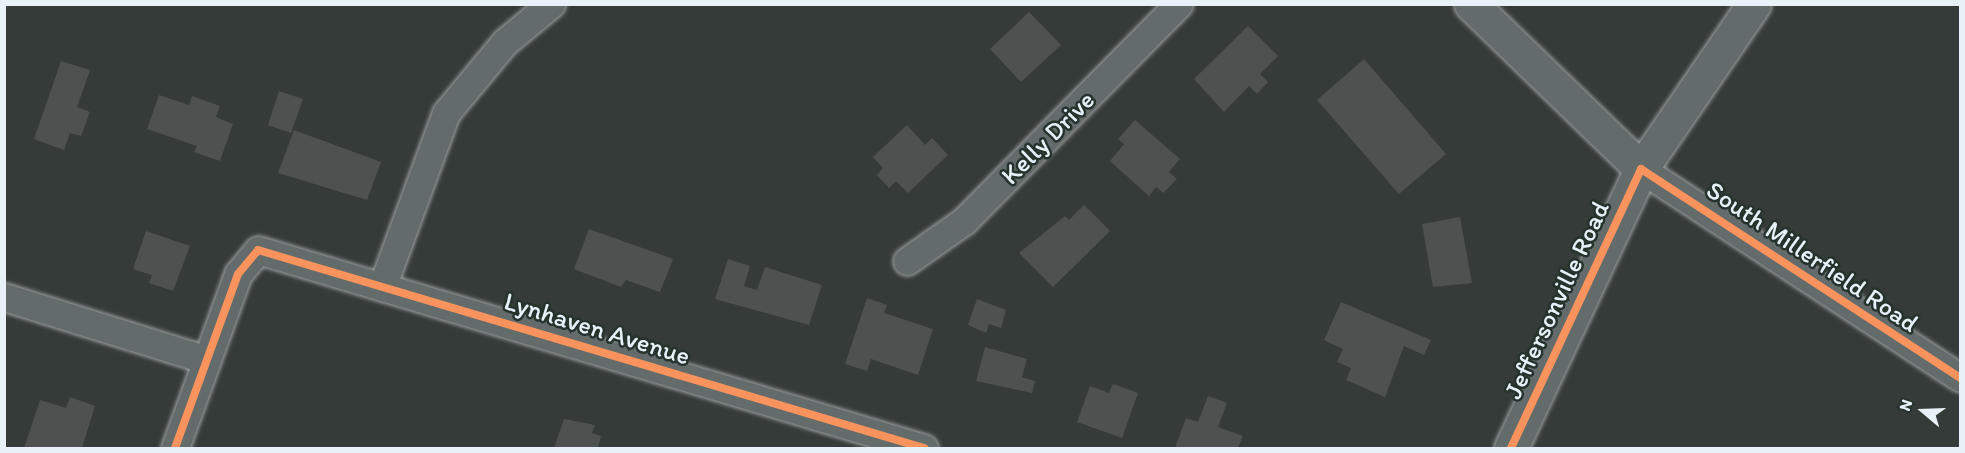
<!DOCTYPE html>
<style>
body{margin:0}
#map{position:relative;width:1965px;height:453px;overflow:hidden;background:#353b38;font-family:Itim,sans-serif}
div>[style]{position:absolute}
.building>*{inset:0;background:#4d5250}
.roads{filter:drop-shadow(0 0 2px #9a9f9f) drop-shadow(0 0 2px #9a9f9f)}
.street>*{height:27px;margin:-13.5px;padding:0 13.5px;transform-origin:13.5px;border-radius:13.5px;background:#646b6b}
.secondary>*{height:33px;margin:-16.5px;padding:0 16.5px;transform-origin:16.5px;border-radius:16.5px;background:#646b6b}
.cycleway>*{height:8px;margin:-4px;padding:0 4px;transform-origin:4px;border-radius:4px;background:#f8935d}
span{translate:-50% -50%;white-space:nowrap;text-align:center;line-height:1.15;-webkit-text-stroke:5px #26332d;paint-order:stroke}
.street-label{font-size:26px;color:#e8f1f8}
.frame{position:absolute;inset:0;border:6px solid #e8f1f8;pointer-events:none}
.north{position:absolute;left:1893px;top:381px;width:60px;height:60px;-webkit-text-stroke:4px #26332d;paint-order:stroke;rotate:289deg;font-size:16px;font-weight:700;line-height:24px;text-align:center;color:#e8f1f8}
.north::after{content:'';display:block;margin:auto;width:21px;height:27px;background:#e8f1f8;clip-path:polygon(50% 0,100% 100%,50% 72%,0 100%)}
</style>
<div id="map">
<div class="building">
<div style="clip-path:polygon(1029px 12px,1061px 45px,1021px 82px,990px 49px)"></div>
<div style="clip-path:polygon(1248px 26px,1278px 56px,1260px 74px,1268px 82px,1257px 94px,1249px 86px,1224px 112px,1194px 79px)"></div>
<div style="clip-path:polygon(1364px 59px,1446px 154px,1399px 194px,1317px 100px)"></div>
<div style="clip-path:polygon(61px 61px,90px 70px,77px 107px,90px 112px,81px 136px,70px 133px,64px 150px,34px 139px)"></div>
<div style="clip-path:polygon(279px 91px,303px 99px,291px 133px,268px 125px)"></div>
<div style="clip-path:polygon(159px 95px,189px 105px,192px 96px,220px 106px,216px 117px,233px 124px,220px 161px,194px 152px,197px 146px,147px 129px)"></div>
<div style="clip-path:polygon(1135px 120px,1180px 159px,1169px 172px,1177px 179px,1163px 193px,1156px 187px,1149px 196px,1110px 161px,1124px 144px,1118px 139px)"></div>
<div style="clip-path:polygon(907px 125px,925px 145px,932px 138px,948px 155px,908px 193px,896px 181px,889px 188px,877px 175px,883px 168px,873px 157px)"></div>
<div style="clip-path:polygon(294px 130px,381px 162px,367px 200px,278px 173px)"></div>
<div style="clip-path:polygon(1084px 205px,1110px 231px,1053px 287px,1019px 253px,1065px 216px,1069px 220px)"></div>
<div style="clip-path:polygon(1460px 217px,1472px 283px,1433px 287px,1422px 224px)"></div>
<div style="clip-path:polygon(589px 229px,673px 259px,660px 292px,626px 280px,621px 287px,574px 269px)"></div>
<div style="clip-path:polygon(146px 231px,190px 246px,173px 291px,149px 283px,152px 275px,133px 269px)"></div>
<div style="clip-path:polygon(728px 259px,750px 266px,744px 286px,757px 290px,765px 267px,822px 285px,809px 325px,715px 299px)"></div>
<div style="clip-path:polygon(867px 298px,887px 305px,884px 313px,933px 329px,918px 375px,871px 359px,867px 371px,845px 364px)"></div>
<div style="clip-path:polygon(977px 299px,1006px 310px,1001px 328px,989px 324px,986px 333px,968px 325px)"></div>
<div style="clip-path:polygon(1341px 302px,1431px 340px,1424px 355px,1404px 346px,1385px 397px,1346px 380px,1351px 368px,1337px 362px,1343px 349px,1324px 340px)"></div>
<div style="clip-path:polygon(985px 347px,1027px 359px,1022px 377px,1035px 381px,1032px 393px,976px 381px)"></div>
<div style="clip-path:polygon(1113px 384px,1138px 393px,1122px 438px,1077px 422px,1090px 386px,1109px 393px)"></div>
<div style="clip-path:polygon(1208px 396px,1227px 403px,1218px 427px,1243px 436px,1238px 448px,1175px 448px,1186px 418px,1198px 422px)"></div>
<div style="clip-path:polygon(70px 397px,95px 406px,82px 448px,24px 448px,40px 400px,66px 408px)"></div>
<div style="clip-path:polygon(564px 419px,595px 425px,592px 433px,601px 436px,598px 448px,554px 448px)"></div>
</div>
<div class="roads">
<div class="street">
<div style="left:1641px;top:169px;width:381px;rotate:33.2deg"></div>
<div style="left:907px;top:261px;width:70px;rotate:-35.1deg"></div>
<div style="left:964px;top:221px;width:305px;rotate:-45.3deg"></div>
<div style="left:382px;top:287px;width:185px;rotate:-69.8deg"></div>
<div style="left:446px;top:113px;width:92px;rotate:-50.3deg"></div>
<div style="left:505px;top:42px;width:60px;rotate:-39.6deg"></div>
<div style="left:4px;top:297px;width:209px;rotate:17.2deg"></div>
<div style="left:175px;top:448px;width:185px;rotate:-70.1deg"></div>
<div style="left:238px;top:274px;width:31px;rotate:-50deg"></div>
<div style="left:258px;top:250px;width:695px;rotate:16.56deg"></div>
</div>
<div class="secondary">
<div style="left:1471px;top:4px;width:237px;rotate:44.1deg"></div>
<div style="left:1511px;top:448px;width:308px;rotate:-65deg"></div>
<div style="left:1641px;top:169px;width:200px;rotate:-55.6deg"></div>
</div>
</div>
<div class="cycleway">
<div style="left:175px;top:448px;width:185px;rotate:-70.1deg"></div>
<div style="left:238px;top:274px;width:31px;rotate:-50deg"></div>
<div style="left:258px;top:250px;width:695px;rotate:16.56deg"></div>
<div style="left:1511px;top:448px;width:308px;rotate:-65deg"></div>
<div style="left:1641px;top:169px;width:381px;rotate:33.2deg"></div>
</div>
<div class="street-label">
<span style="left:1048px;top:138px;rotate:-45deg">Kelly Drive</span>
<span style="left:1812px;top:257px;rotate:34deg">South Millerfield Road</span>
<span style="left:1557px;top:300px;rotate:-65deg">Jeffersonville Road</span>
<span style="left:597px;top:329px;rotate:17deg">Lynhaven Avenue</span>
</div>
<div class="frame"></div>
<div class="north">N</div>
</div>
